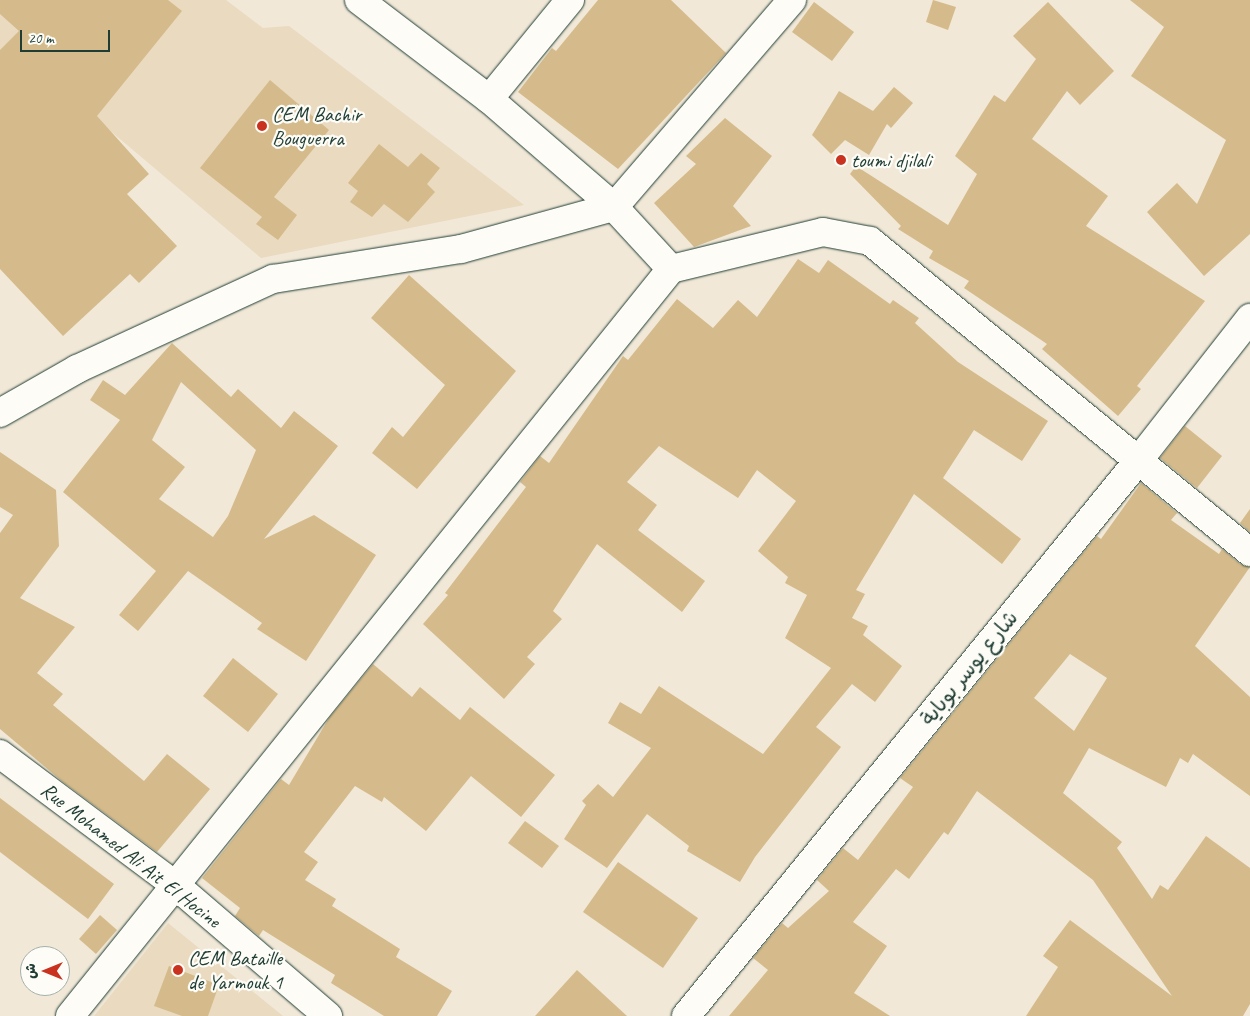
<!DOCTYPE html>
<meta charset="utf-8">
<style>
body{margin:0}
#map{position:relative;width:1250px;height:1016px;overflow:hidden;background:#f1e8d7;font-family:Caveat,"Playpen Sans Arabic",sans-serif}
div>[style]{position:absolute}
.built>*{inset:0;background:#e9dac0}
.building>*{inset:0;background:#d5bb8b}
.roads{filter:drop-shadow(0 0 1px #1f3d34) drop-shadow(0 0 1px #1f3d34)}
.minor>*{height:28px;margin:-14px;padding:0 14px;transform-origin:14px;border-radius:14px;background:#fdfcf7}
.dots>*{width:14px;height:14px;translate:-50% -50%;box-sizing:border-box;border:2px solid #fdfcf7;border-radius:50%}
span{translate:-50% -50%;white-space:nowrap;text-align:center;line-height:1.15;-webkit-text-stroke:4.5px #fdfcf7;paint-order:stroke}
.poi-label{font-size:21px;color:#1f3d34}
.left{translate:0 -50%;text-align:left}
.street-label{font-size:21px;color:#1f3d34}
.north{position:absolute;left:20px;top:946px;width:50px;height:50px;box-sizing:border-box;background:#fdfcf7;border:1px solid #a4b0a9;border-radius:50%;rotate:270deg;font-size:14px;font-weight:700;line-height:20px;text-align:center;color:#1f3d34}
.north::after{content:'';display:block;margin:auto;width:18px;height:22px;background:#c8321e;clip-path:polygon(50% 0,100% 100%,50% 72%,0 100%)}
.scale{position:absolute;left:20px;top:30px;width:90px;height:22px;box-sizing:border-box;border:2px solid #1f3d34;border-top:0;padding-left:6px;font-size:15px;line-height:18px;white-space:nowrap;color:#1f3d34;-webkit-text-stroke:4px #fdfcf7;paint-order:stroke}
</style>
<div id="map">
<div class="built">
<div style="clip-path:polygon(0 0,226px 0,263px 28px,289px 26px,524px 205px,261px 258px,11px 47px,0 59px)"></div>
<div style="clip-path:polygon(168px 923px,283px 1016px,94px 1016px)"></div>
</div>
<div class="building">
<div style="clip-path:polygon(0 0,168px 0,182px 11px,97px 116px,149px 174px,127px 194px,177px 246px,139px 283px,130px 274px,63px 336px,0 269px,0 50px,19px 31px,0 14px)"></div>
<div style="clip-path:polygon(598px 0,671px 0,726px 53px,618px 169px,518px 92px,552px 48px,556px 51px)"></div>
<div style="clip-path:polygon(933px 0,956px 7px,948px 30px,926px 22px)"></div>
<div style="clip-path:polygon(1130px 0,1250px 0,1250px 234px,1204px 276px,1147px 212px,1177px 183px,1197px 204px,1226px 140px,1131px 76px,1164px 27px)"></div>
<div style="clip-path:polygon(814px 2px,854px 32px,832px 61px,792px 32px)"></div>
<div style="clip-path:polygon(1048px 2px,1114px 71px,1080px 105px,1067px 91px,1032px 139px,1108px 196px,1086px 226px,1205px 301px,1137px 386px,1141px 389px,1118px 416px,1042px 349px,1047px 344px,964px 288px,969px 281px,929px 258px,933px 251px,898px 229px,901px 226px,850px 174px,856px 166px,948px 225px,977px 174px,955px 156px,994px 95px,1005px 102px,1036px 59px,1013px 36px)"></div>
<div style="clip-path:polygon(270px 80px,329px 130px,274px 197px,297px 215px,278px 240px,256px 224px,262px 217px,200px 168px)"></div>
<div style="clip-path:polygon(894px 87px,913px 103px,891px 128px,887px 124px,869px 155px,845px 140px,831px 154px,812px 135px,839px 91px,873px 111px)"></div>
<div style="clip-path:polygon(725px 118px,772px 156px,733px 206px,751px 226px,694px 247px,654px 203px,696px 164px,686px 156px)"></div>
<div style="clip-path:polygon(379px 144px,408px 167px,421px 153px,440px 168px,427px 184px,435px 192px,408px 222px,384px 204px,372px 217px,350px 202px,358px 191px,348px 183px)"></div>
<div style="clip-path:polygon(798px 259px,819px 273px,828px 260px,890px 304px,893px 300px,919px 318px,915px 323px,958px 362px,1048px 421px,1022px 461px,974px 430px,943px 478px,1021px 539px,1002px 564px,914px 494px,856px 590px,865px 594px,852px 618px,868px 626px,863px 635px,902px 666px,875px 702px,852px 684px,816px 727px,841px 747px,755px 857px,740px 882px,687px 851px,689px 846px,647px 814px,607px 868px,564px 839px,586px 805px,582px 801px,598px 784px,613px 797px,651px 748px,608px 723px,620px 702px,641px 714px,659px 686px,763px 754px,831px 668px,785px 638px,807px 595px,785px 583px,788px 577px,758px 551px,796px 501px,757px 470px,738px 498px,659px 446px,627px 482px,657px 505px,638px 530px,705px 581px,682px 612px,597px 544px,553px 611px,562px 619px,527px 657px,535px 664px,504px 699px,423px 624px,448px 595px,445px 593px,526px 487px,520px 482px,540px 456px,549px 463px,623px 356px,628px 360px,677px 299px,713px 328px,738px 300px,757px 317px)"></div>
<div style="clip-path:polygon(409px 275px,516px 371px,417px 489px,372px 453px,392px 427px,403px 437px,445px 385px,371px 318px)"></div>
<div style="clip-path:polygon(evenodd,172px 343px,231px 397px,238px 389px,281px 428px,294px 411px,338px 446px,264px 539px,314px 515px,376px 555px,306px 661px,257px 629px,262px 623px,188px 571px,138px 631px,119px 615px,156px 571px,63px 492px,120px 420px,90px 400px,103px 380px,125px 395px,172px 343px,181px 382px,256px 450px,228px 516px,213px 537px,159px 499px,185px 467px,152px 440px,181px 382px)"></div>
<div style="clip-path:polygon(1185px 426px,1222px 456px,1197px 488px,1160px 458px)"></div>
<div style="clip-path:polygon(0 452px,56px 490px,59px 546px,20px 598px,75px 627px,37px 673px,63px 694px,53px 705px,144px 781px,167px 754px,210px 789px,157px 852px,63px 782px,0 729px,0 533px,13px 515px,0 507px)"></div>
<div style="clip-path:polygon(evenodd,1141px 483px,1177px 513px,1171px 520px,1219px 554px,1222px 549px,1240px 564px,1250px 567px,1195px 646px,1250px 697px,1250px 796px,1193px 754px,1188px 763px,1180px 758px,1166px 787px,1089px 748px,1063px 793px,1122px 842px,1117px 848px,1152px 899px,1160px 885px,1168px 890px,1206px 836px,1250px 868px,1250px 1004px,1243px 1016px,1026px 1016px,1058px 967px,1043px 956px,1070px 920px,1172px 996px,1093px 880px,977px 791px,948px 835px,944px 832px,909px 879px,896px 869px,853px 922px,887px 946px,854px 993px,890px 1016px,729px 1016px,768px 970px,753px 958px,782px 923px,788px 928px,829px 891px,817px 880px,843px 848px,858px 860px,913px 787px,900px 778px,1097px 536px,1101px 539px,1141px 483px,1070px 654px,1107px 678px,1074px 731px,1034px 698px,1070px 654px)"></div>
<div style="clip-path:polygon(1250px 509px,1250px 532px,1240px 523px)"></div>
<div style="clip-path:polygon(233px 658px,278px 694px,248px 732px,203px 696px)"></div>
<div style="clip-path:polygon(373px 664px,412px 697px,420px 687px,460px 720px,470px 707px,555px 775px,521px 817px,471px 776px,426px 831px,384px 797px,382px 802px,355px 786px,304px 852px,318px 862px,305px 880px,336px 899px,332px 906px,400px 949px,396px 957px,452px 991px,437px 1016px,384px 1016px,331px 983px,335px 975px,263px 930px,259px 936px,235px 916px,240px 908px,202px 878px,281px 779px,289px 785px,329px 718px)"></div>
<div style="clip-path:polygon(0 798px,114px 884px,88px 919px,0 852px)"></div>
<div style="clip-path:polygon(525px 821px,559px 846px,542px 868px,508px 843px)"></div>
<div style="clip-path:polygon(618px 862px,698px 918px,663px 968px,583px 912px)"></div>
<div style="clip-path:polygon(100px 915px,117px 930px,96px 954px,79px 939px)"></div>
<div style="clip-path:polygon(169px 966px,219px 985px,208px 1016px,182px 1016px,154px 1006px)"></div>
<div style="clip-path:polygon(577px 970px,627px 1016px,535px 1016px)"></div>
</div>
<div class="roads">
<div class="minor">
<div style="left:359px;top:0;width:163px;rotate:37.3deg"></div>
<div style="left:489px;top:99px;width:165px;rotate:40.8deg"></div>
<div style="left:614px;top:207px;width:84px;rotate:47.4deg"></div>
<div style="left:489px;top:99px;width:128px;rotate:-50.7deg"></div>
<div style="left:0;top:413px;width:89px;rotate:-29.7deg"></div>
<div style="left:77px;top:369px;width:216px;rotate:-24.7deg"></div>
<div style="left:273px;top:279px;width:190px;rotate:-9.1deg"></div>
<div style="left:461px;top:249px;width:159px;rotate:-15.4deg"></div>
<div style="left:614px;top:207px;width:273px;rotate:-49.3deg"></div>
<div style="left:0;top:754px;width:217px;rotate:36.8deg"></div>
<div style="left:174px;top:884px;width:203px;rotate:40.6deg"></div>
<div style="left:70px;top:1016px;width:959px;rotate:-51.18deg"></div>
<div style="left:671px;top:269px;width:156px;rotate:-13.7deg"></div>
<div style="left:823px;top:232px;width:48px;rotate:10.8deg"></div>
<div style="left:870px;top:241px;width:491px;rotate:39.3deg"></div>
<div style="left:686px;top:1016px;width:716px;rotate:-50.84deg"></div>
<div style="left:1138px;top:461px;width:182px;rotate:-51.9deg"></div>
</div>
</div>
<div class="dots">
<div style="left:262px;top:126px;background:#c8321e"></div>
<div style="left:841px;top:160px;background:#c8321e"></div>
<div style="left:178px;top:970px;background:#c8321e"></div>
</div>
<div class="poi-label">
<span class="left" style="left:272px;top:126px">CEM Bachir<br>Bouguerra</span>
<span class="left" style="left:851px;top:160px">toumi djilali</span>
<span class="left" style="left:188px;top:970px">CEM Bataille<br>de Yarmouk 1</span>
</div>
<div class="street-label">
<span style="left:969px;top:668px;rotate:-51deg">شارع يوسر بوباية</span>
<span style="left:131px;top:855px;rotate:38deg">Rue Mohamed Ali Ait El Hocine</span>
</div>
<div class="north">ش</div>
<div class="scale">20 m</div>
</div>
